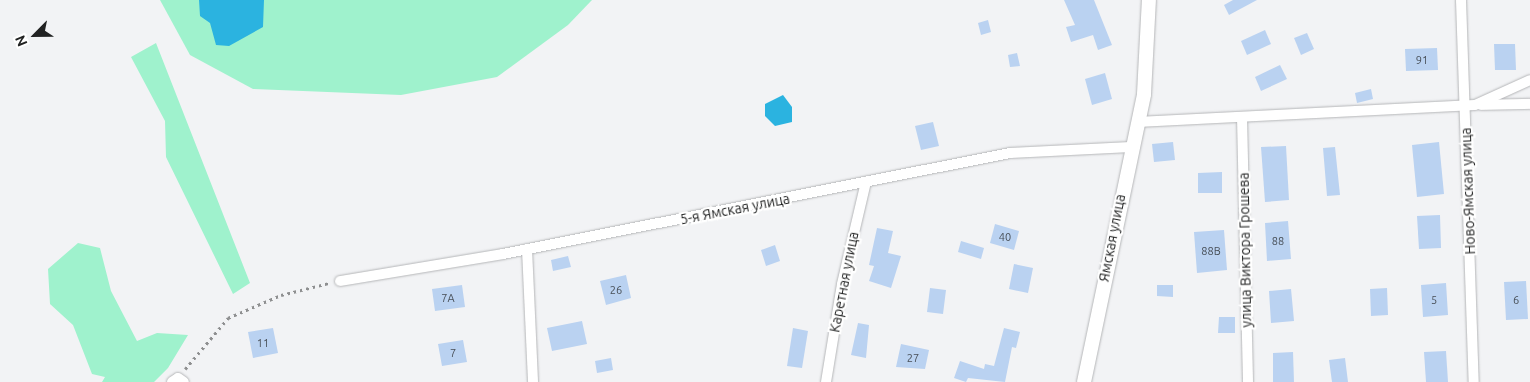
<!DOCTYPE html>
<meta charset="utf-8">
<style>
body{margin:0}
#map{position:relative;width:1530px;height:382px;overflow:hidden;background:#f2f3f5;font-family:Ubuntu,sans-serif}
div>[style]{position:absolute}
.green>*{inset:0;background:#9ff2cd}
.water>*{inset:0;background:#2bb3e0}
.building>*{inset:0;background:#bad2f1}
.path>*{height:2.5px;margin-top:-1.25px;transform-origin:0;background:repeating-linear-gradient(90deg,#8e8f90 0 2.5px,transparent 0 6.5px)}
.roads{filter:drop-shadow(0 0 1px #b5b6b8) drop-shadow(0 0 1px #b5b6b8)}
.street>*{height:10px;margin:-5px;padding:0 5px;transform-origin:5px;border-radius:5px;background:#fff}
.secondary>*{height:14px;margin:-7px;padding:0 7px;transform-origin:7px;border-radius:7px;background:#fff}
span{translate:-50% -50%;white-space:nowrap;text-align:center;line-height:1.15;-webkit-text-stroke:4.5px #fff;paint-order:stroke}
.number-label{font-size:11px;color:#474e56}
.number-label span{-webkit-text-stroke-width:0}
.street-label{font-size:14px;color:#212222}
.north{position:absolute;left:10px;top:10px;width:50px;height:50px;-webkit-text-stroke:4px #fff;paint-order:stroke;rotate:247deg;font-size:14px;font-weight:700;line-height:20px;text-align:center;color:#212222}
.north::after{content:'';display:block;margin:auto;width:18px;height:22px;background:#212222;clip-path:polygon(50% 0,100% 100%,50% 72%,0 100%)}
</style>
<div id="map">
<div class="green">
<div style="clip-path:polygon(160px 0,592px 0,568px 25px,497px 77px,401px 95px,253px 89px,190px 55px)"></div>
<div style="clip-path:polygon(156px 43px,250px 283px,233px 294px,166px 157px,165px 121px,131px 57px)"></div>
<div style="clip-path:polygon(78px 243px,100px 248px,111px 291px,137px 341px,157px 333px,188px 335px,168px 368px,154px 382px,102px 382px,105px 377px,92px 374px,73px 325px,50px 304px,48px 269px)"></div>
</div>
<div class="water">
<div style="clip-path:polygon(199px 0,264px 0,263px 27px,229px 46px,216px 45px,210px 23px,200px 16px)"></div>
<div style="clip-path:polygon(783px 95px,792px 107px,792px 122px,775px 126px,765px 116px,765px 104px)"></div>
</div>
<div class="building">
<div style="clip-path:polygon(1064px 0,1094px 0,1112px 45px,1098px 50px,1093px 35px,1071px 42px,1066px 27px,1075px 25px)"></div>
<div style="clip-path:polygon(1233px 0,1257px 0,1229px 15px,1224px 5px)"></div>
<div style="clip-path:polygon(988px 20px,991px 32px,981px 35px,978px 23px)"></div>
<div style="clip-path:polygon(1265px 30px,1271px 44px,1247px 55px,1241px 41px)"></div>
<div style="clip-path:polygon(1307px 33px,1314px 49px,1301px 55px,1294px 38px)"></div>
<div style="clip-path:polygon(1494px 44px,1515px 44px,1516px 70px,1495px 70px)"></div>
<div style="clip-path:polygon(1437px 48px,1438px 70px,1406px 71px,1405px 49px)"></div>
<div style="clip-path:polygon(1017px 53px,1020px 66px,1010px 67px,1008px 55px)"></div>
<div style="clip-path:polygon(1280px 65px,1287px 79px,1261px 91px,1255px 77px)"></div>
<div style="clip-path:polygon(1105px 73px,1112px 99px,1092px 105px,1085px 79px)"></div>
<div style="clip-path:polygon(1371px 89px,1373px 99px,1357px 103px,1355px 93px)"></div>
<div style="clip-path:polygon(933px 122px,939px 146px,921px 150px,915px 126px)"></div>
<div style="clip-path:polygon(1173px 142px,1175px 160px,1154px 162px,1152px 144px)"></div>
<div style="clip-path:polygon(1439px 142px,1444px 194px,1417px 197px,1412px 145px)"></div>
<div style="clip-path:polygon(1286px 146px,1289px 200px,1265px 202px,1261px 147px)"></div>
<div style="clip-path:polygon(1335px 147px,1340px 195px,1327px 196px,1323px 148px)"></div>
<div style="clip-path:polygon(1222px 172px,1222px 193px,1198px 193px,1198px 173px)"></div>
<div style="clip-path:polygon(1440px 215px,1441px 248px,1419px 249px,1417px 216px)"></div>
<div style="clip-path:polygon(1288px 221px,1291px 259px,1267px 261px,1265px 223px)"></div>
<div style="clip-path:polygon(995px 224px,1019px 231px,1014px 250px,990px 243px)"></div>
<div style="clip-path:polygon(877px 228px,893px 231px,888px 253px,901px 256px,891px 288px,869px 281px,874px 266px,869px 265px)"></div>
<div style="clip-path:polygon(1224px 230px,1227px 270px,1197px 273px,1194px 232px)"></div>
<div style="clip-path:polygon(961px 241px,984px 248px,981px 259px,958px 252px)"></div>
<div style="clip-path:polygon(775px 245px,780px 261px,766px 266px,761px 250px)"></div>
<div style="clip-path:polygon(568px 256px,571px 267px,553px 271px,551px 260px)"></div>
<div style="clip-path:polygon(1014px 264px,1033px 268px,1028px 293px,1009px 289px)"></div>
<div style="clip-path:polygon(626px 275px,631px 298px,606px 305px,600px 281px)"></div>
<div style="clip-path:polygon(1526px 281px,1528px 319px,1506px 320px,1504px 282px)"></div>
<div style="clip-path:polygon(1446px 283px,1448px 315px,1423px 317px,1421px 285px)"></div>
<div style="clip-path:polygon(462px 285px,465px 307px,435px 311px,432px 289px)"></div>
<div style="clip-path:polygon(1157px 285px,1173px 285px,1173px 297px,1157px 296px)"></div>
<div style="clip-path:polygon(930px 288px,946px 290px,943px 314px,927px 312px)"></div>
<div style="clip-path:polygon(1387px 288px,1388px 315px,1371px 316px,1370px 289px)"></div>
<div style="clip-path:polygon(1291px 289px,1294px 321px,1271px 323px,1269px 291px)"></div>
<div style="clip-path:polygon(1219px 317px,1235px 317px,1235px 333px,1218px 333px)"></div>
<div style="clip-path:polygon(582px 321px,587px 344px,552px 351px,547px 328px)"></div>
<div style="clip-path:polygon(858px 323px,869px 325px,866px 358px,851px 355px)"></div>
<div style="clip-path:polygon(273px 328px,278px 353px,253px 358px,248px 332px)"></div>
<div style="clip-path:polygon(793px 328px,808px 331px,802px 368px,787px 366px)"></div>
<div style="clip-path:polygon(1004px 328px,1020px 332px,1016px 348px,1012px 347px,1005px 382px,968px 378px,966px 382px,954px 378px,960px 361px,984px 369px,985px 364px,994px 366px)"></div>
<div style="clip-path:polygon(463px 340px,467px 362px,442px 366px,438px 344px)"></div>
<div style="clip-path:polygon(901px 344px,929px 350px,925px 369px,896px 367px)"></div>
<div style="clip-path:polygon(1446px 351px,1448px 382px,1426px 382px,1424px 352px)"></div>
<div style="clip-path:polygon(1293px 352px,1294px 382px,1273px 382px,1273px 353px)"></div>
<div style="clip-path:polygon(611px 358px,613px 370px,597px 373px,595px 361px)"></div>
<div style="clip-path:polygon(1345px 358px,1348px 382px,1332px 382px,1329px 360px)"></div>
</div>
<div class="path">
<div style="left:185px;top:369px;width:67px;rotate:-49.9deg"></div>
<div style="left:228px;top:318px;width:58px;rotate:-23.5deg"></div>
<div style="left:281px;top:295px;width:49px;rotate:-14deg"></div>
</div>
<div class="roads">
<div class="street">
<div style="left:1461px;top:0;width:382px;rotate:88.1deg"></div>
<div style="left:1481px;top:105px;width:49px;rotate:-1.2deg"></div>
<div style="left:1242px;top:117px;width:265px;rotate:88.7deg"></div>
<div style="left:1137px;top:122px;width:338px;rotate:-2.9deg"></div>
<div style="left:1475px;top:105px;width:60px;rotate:-24.4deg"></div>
<div style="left:527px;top:249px;width:133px;rotate:87.4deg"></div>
<div style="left:340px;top:281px;width:165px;rotate:-9.4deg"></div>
<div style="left:503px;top:254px;width:517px;rotate:-11.27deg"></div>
<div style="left:1010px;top:153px;width:121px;rotate:-2.8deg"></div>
<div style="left:172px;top:382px;width:7px;rotate:-34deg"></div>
<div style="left:178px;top:378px;width:7px;rotate:34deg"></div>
<div style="left:826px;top:382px;width:99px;rotate:-80.7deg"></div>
<div style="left:842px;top:284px;width:105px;rotate:-76.8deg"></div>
</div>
<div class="secondary">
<div style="left:1084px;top:382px;width:294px;rotate:-78.2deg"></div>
<div style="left:1144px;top:94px;width:94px;rotate:-87deg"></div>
</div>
</div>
<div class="number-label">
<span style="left:1422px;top:60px">91</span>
<span style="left:1005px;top:237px">40</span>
<span style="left:1278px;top:241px">88</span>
<span style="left:1211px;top:251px">88В</span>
<span style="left:616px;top:290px">26</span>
<span style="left:448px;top:298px">7А</span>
<span style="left:1434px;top:300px">5</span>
<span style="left:1516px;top:300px">6</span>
<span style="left:263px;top:343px">11</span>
<span style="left:453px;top:353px">7</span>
<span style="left:913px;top:358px">27</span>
</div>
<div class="street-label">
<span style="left:1468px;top:191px;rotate:-92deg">Ново-Ямская улица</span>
<span style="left:735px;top:209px;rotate:-11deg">5-я Ямская улица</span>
<span style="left:1112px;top:238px;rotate:-79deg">Ямская улица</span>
<span style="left:1245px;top:250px;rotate:-91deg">улица Виктора Грошева</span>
<span style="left:844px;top:282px;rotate:-79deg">Каретная улица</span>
</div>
<div class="north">N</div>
</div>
